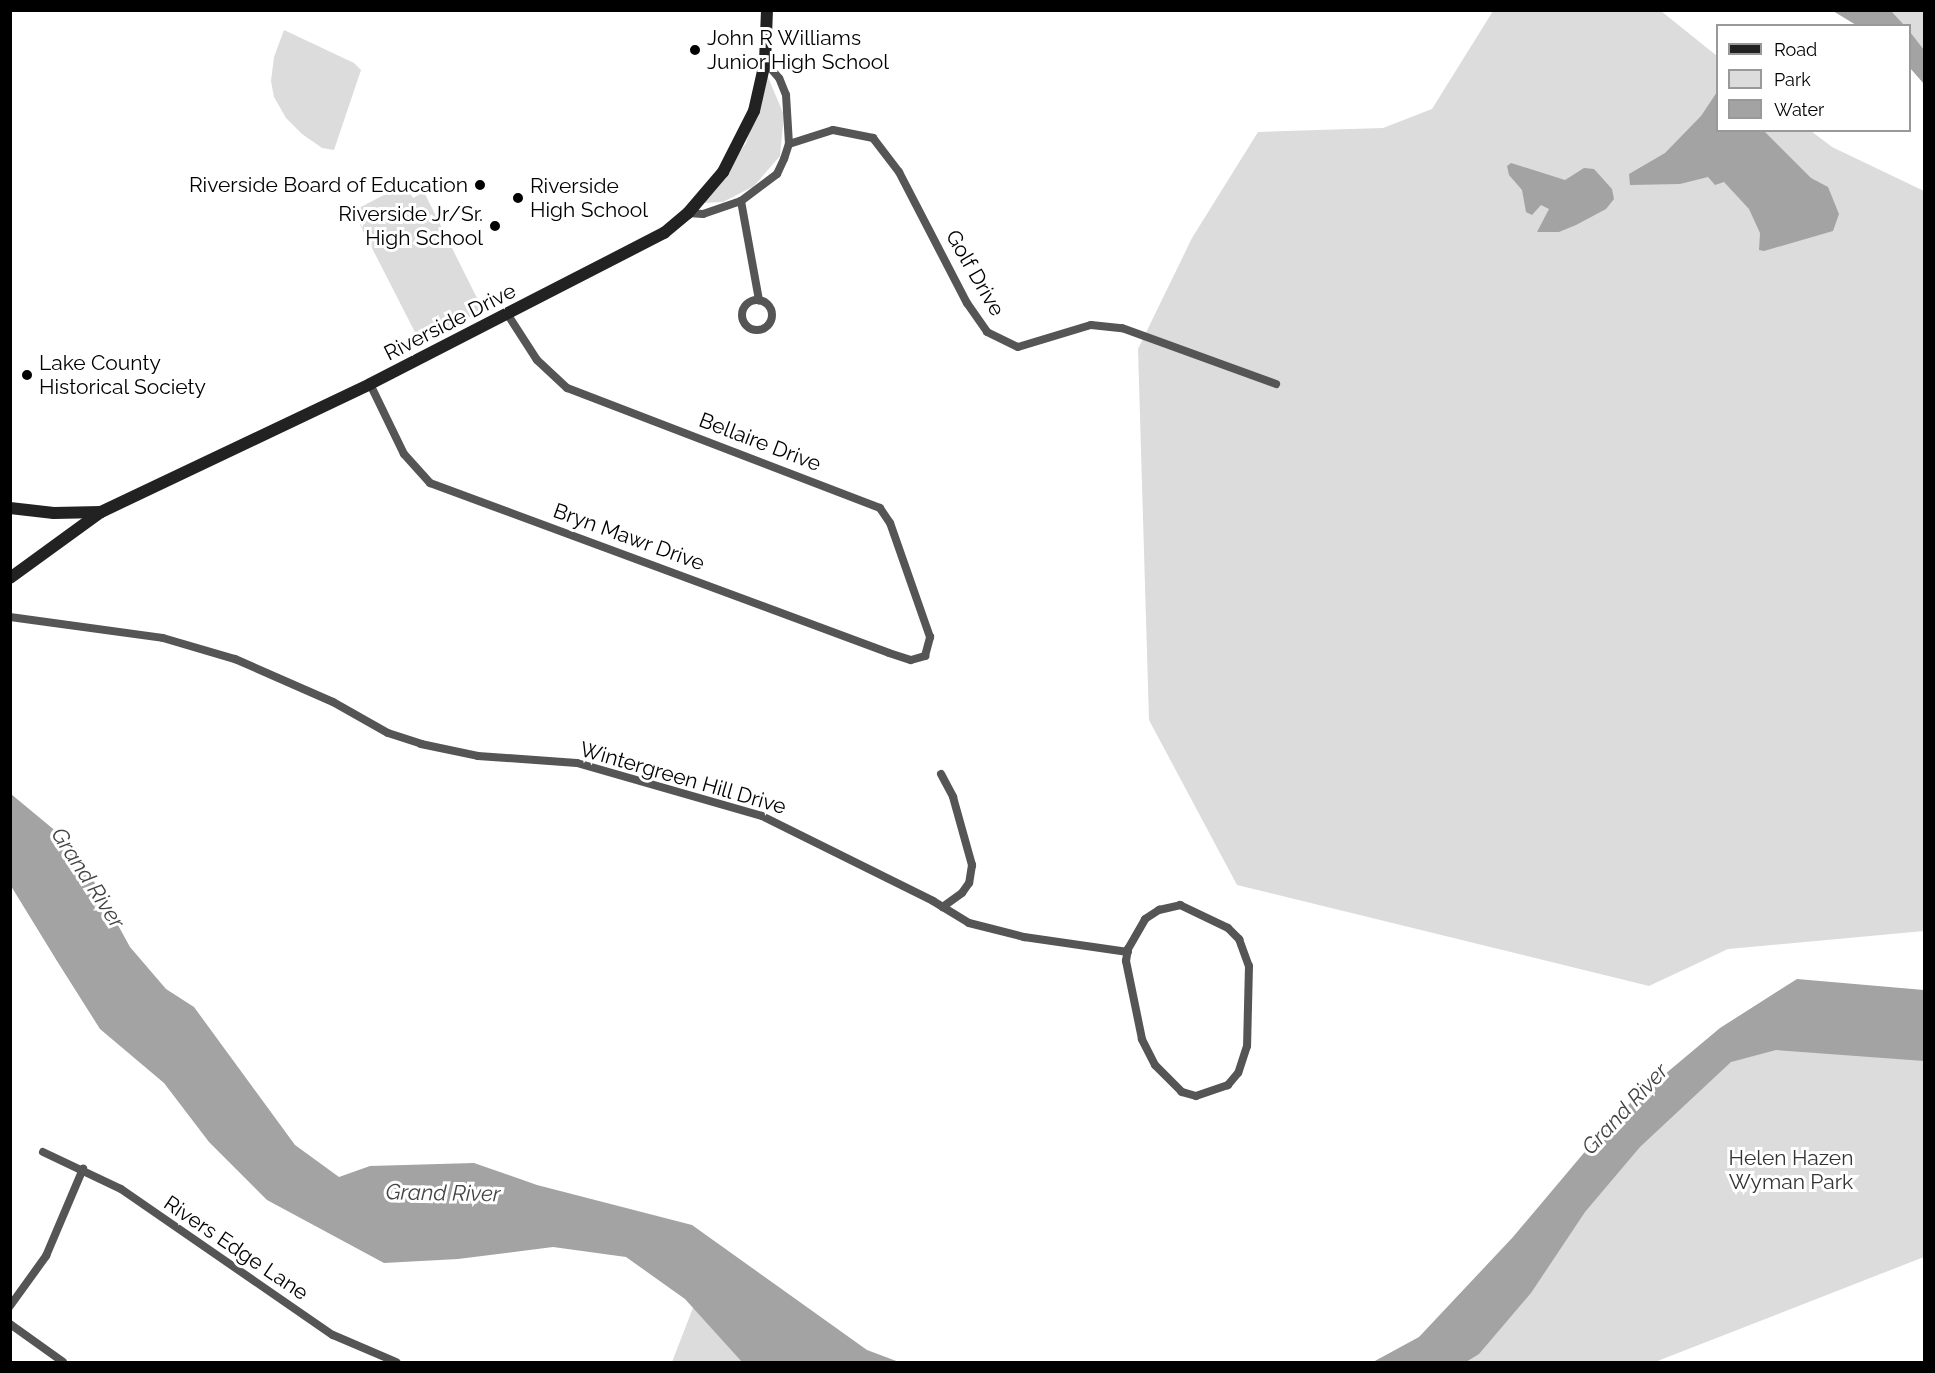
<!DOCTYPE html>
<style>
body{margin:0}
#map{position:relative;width:1935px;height:1373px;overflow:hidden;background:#fff;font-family:Raleway,sans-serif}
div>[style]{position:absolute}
.green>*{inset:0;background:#dcdcdc}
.water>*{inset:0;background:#a3a3a3}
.street>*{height:8px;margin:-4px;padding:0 4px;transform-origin:4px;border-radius:4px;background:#555}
.street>.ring{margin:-4px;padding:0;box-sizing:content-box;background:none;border:8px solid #555;border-radius:50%}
.secondary>*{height:12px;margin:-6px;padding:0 6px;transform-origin:6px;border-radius:6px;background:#222}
.dots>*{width:16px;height:16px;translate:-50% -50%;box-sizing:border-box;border:3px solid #fff;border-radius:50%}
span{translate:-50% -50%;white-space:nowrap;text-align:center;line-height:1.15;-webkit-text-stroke:6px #fff;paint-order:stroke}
.poi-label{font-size:21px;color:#000}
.left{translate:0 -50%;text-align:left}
.right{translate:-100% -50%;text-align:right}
.street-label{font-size:21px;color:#000}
.park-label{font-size:21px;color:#333}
.water-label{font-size:22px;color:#444;font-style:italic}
.frame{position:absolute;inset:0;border:12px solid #000;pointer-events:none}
.legend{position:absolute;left:1716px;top:24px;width:195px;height:108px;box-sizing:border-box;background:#fff;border:2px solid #999;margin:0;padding:8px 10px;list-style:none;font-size:18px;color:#000}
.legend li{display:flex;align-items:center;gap:12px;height:30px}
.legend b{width:30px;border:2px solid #999}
</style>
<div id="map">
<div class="green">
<div style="clip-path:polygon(1493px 11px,1661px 11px,1717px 56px,1718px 130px,1811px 131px,1832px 147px,1924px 191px,1924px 931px,1728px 949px,1649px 986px,1237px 885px,1149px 720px,1138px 349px,1192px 238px,1258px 132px,1383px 128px,1432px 109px)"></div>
<div style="clip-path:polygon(1863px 11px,1924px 11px,1924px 69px,1910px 55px,1910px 26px,1878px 25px)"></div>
<div style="clip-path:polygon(284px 30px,354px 63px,361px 70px,334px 150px,322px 148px,302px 134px,286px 118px,274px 97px,271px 81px,274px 57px)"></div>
<div style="clip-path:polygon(767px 75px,784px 115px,780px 156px,754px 186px,723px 202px,704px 203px,746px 143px)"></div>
<div style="clip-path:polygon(405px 184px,413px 198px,424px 192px,483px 310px,420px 342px,353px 211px)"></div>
<div style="clip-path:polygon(1924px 1026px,1924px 1257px,1655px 1362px,1430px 1362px,1502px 1281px,1741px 1048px)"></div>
<div style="clip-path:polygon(703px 1282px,807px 1362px,672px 1362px)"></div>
</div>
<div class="water">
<div style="clip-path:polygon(1833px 11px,1891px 11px,1904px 25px,1856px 25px)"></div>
<div style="clip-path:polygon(1910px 32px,1924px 50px,1924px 84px,1910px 68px)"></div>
<div style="clip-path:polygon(1717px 92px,1718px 130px,1764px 131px,1811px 178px,1828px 187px,1839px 214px,1833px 231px,1764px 251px,1759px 250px,1760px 233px,1749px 209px,1724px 182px,1715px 185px,1708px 177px,1680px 184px,1630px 185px,1629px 174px,1665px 153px,1701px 116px)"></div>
<div style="clip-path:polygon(1511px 163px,1565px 180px,1584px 168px,1594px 169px,1612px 189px,1614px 199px,1606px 209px,1576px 225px,1559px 232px,1537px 232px,1549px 209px,1541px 205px,1532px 215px,1526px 212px,1522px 190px,1509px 175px,1507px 166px)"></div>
<div style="clip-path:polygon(11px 794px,58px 833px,92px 878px,130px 947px,166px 989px,194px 1007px,295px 1145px,339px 1177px,370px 1166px,474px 1163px,537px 1185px,692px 1225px,867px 1350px,899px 1362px,742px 1362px,685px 1299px,626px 1257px,553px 1247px,458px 1259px,384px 1263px,267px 1200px,209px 1142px,164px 1083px,100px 1029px,57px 961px,11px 886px)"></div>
<div style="clip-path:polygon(1797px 979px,1924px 990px,1924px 1061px,1776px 1050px,1731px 1062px,1640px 1147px,1585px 1212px,1531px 1293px,1479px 1354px,1466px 1362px,1373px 1362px,1419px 1337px,1513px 1237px,1615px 1116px,1720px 1028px)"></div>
</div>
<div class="street">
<div style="left:789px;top:144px;width:46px;rotate:-17.7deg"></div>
<div style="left:833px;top:130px;width:41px;rotate:11.3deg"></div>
<div style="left:873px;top:138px;width:43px;rotate:52.6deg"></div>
<div style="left:899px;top:172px;width:148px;rotate:62.6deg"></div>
<div style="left:967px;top:303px;width:35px;rotate:55deg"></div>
<div style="left:987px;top:332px;width:34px;rotate:26deg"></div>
<div style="left:1018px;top:347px;width:76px;rotate:-16.8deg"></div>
<div style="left:1091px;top:325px;width:31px;rotate:6deg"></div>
<div style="left:1122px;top:328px;width:164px;rotate:20deg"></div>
<div style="left:741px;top:201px;width:101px;rotate:79.7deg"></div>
<div style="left:688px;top:213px;width:15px;rotate:4deg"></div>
<div style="left:703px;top:214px;width:40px;rotate:-18.9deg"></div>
<div style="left:741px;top:201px;width:45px;rotate:-36.9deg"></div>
<div style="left:777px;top:174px;width:17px;rotate:-65deg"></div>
<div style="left:784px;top:159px;width:16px;rotate:-72deg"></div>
<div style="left:789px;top:144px;width:49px;rotate:-93.5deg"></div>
<div style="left:786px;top:95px;width:18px;rotate:-112deg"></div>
<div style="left:779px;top:78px;width:21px;rotate:-131deg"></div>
<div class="ring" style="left:742px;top:300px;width:22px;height:22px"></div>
<div style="left:370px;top:384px;width:78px;rotate:64.1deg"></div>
<div style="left:404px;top:454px;width:39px;rotate:48deg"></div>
<div style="left:430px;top:483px;width:489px;rotate:20.3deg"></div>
<div style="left:889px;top:653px;width:23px;rotate:18deg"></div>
<div style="left:911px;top:660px;width:15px;rotate:-16deg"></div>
<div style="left:925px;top:656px;width:20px;rotate:-75deg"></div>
<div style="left:930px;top:637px;width:121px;rotate:-109.3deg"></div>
<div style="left:890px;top:523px;width:18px;rotate:-124deg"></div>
<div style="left:880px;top:508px;width:335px;rotate:-159deg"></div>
<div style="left:567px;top:388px;width:41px;rotate:-137deg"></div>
<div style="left:537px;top:360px;width:54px;rotate:-122.8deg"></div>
<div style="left:10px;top:617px;width:154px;rotate:7.8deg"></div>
<div style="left:163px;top:638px;width:75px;rotate:16.3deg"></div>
<div style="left:235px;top:659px;width:107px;rotate:23.7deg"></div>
<div style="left:333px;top:702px;width:63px;rotate:29.4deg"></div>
<div style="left:388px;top:733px;width:35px;rotate:18deg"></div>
<div style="left:421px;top:744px;width:58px;rotate:11.9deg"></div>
<div style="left:478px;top:756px;width:99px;rotate:4deg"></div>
<div style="left:577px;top:763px;width:192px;rotate:16deg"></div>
<div style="left:762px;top:816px;width:191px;rotate:26.4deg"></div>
<div style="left:933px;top:901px;width:42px;rotate:31.4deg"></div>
<div style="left:969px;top:923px;width:57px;rotate:14.3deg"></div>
<div style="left:1024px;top:937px;width:105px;rotate:8.2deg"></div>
<div style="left:941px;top:774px;width:26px;rotate:62deg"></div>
<div style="left:953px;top:797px;width:71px;rotate:74.4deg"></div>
<div style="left:972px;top:865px;width:18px;rotate:99deg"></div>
<div style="left:969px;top:883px;width:12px;rotate:125deg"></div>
<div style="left:962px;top:893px;width:24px;rotate:144deg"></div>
<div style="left:1180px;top:905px;width:53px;rotate:25.6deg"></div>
<div style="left:1228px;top:928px;width:16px;rotate:45deg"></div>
<div style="left:1239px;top:939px;width:29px;rotate:70deg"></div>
<div style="left:1249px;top:966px;width:80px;rotate:91.4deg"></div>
<div style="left:1247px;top:1046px;width:28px;rotate:108deg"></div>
<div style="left:1238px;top:1073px;width:16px;rotate:130deg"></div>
<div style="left:1228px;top:1085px;width:34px;rotate:161deg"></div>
<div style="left:1196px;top:1096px;width:15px;rotate:-164deg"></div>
<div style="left:1182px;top:1092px;width:38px;rotate:-135deg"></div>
<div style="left:1155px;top:1065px;width:29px;rotate:-117deg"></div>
<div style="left:1142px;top:1039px;width:80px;rotate:-101.6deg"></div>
<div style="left:1126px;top:961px;width:12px;rotate:-81deg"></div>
<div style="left:1128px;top:949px;width:34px;rotate:-60deg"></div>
<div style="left:1145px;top:919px;width:17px;rotate:-33deg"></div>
<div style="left:1159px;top:910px;width:22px;rotate:-13deg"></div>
<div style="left:43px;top:1152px;width:86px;rotate:25.4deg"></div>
<div style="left:121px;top:1189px;width:257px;rotate:34.6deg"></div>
<div style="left:333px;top:1335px;width:69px;rotate:23.2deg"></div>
<div style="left:10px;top:1306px;width:62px;rotate:-54.2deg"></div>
<div style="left:46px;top:1256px;width:95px;rotate:-67deg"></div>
<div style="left:10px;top:1324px;width:65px;rotate:35.6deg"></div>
</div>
<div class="secondary">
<div style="left:10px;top:508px;width:44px;rotate:6.5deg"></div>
<div style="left:54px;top:513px;width:47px;rotate:-1.2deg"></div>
<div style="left:101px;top:512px;width:298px;rotate:-25.4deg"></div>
<div style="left:370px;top:384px;width:331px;rotate:-27.2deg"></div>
<div style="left:664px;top:233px;width:31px;rotate:-40deg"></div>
<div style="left:688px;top:213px;width:54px;rotate:-49.5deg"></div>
<div style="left:723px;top:172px;width:68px;rotate:-63.1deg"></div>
<div style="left:754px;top:111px;width:50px;rotate:-77.3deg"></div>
<div style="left:765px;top:62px;width:52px;rotate:-87.8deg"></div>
<div style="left:10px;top:578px;width:112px;rotate:-36deg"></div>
</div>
<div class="dots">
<div style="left:695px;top:50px;background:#000"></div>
<div style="left:480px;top:185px;background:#000"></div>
<div style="left:518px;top:198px;background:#000"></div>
<div style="left:495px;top:226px;background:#000"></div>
<div style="left:27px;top:375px;background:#000"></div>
</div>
<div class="poi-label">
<span class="left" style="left:707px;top:50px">John R Williams<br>Junior High School</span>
<span class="right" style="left:468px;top:185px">Riverside Board of Education</span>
<span class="left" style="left:530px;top:198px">Riverside<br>High School</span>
<span class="right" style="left:483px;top:226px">Riverside Jr/Sr.<br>High School</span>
<span class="left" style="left:39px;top:375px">Lake County<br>Historical Society</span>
</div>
<div class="street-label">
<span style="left:975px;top:273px;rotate:60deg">Golf Drive</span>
<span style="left:450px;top:322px;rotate:-27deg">Riverside Drive</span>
<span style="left:760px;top:442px;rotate:21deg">Bellaire Drive</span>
<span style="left:629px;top:537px;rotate:20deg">Bryn Mawr Drive</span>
<span style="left:683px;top:778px;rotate:16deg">Wintergreen Hill Drive</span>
<span style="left:236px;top:1248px;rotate:34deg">Rivers Edge Lane</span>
</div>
<div class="park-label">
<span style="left:1791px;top:1170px">Helen Hazen<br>Wyman Park</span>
</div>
<div class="water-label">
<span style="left:88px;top:878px;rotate:57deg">Grand River</span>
<span style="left:1625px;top:1109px;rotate:-47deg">Grand River</span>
<span style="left:443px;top:1193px;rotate:1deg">Grand River</span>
</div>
<div class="frame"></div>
<ul class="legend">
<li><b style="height:8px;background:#222"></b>Road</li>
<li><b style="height:16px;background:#dcdcdc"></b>Park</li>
<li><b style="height:16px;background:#a3a3a3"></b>Water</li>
</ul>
</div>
